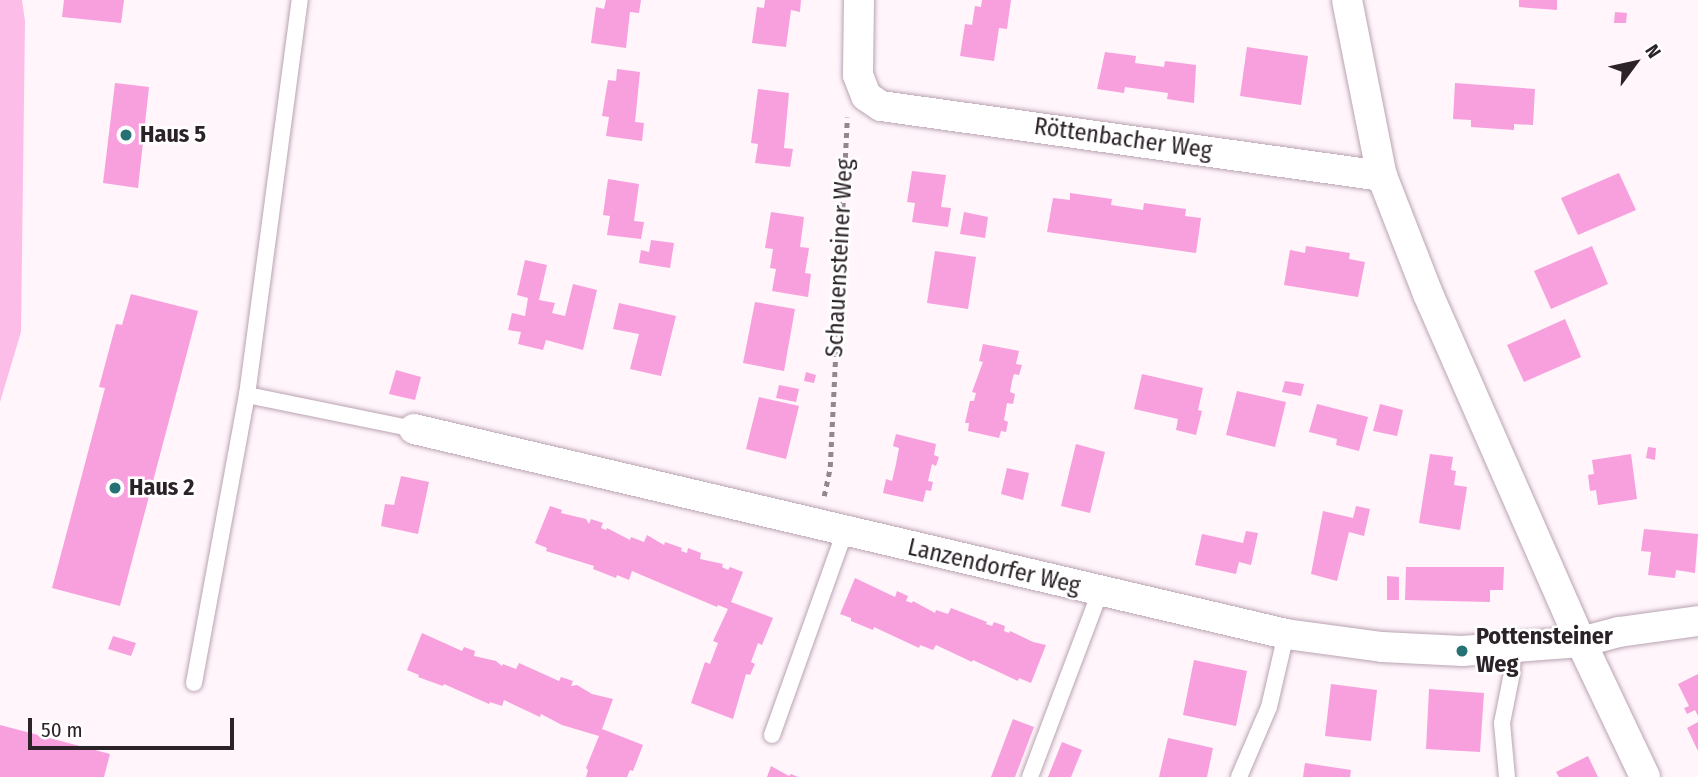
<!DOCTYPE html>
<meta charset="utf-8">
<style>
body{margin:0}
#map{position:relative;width:1698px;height:777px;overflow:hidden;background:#fff5fb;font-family:"Fira Sans Condensed",sans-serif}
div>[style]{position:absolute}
.green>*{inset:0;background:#fcbee8}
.building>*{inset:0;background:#f7a0dd}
.path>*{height:4.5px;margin-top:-2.25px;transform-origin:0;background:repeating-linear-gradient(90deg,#91878d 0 5px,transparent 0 10px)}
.roads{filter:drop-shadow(0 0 2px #baa3b2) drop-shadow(0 0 2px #baa3b2)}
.lane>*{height:16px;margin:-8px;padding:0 8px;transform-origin:8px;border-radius:8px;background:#fff}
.street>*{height:30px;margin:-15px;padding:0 15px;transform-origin:15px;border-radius:15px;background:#fff}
.dots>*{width:19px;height:19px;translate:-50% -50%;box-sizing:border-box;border:4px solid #fff;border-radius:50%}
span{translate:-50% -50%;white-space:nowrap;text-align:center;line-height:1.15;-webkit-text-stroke:5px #fff;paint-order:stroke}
.poi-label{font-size:24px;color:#2c2329;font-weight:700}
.left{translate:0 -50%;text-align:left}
.street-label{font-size:24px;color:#2c2329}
.north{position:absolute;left:1600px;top:28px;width:70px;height:70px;-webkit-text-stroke:5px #fff;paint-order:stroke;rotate:57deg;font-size:19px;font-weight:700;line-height:28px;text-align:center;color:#2c2329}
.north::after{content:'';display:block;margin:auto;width:24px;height:32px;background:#2c2329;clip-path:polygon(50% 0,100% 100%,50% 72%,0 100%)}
.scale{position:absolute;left:28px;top:718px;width:206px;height:32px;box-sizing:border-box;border:4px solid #2c2329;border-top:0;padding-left:9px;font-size:21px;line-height:24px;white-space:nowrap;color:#2c2329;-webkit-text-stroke:5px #fff;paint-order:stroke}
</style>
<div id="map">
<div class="green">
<div style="clip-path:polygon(0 0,22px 0,25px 21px,21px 332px,0 402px)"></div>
</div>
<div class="building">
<div style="clip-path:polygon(64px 0,124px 0,121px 23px,62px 17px)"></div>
<div style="clip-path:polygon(606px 0,641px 0,639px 13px,630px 12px,626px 48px,591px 43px,596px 7px,604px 9px)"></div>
<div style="clip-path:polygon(765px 0,801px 0,800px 12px,791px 10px,786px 47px,752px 43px,757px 7px,764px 8px)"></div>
<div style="clip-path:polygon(982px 0,1011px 0,1007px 29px,999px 28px,994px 61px,960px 56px,965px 24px,972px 25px,975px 6px,981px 7px)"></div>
<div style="clip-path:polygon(1519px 0,1557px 0,1557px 10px,1519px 7px)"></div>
<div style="clip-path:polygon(1615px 12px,1627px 13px,1626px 23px,1614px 23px)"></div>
<div style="clip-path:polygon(1247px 47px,1308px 56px,1301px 105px,1240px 96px)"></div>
<div style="clip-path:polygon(1105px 52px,1136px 56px,1135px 63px,1164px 67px,1165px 61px,1196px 65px,1194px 103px,1167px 99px,1168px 93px,1125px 87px,1124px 93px,1097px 89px)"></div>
<div style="clip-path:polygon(617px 69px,640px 72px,635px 122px,644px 123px,642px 141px,606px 136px,609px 117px,602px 116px,608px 80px,616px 81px)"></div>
<div style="clip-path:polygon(115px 83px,149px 87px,138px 188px,103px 183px)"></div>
<div style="clip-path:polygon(1455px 83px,1535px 89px,1533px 125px,1514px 124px,1514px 130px,1471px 127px,1471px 120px,1453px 119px)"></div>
<div style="clip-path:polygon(758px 89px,789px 93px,784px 148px,793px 149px,790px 167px,755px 163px,758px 144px,751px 143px)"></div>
<div style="clip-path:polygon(912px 171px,946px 175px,941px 207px,951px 208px,948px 227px,912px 222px,915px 203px,907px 202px)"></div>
<div style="clip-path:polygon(1619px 173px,1636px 210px,1578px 235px,1561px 198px)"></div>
<div style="clip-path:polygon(608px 179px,639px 184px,634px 221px,644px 222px,641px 239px,607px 235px,610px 216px,603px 215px)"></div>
<div style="clip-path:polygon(1070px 193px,1112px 199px,1111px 205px,1143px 210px,1144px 203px,1186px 209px,1185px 216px,1201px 218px,1196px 253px,1047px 232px,1053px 198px,1070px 200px)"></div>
<div style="clip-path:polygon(771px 212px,804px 217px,800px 247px,809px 248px,805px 273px,811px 274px,808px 297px,772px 291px,776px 269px,770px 268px,773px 249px,765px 248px)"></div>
<div style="clip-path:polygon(964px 212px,988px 217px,985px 238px,960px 234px)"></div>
<div style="clip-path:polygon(651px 240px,674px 243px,670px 268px,639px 263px,641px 250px,649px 252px)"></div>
<div style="clip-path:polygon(1306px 246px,1350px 253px,1349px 259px,1365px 262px,1358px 297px,1284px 285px,1290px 250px,1305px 253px)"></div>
<div style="clip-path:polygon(1592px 246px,1608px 284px,1551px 309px,1534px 271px)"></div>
<div style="clip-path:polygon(935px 251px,976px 257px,968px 309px,927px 303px)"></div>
<div style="clip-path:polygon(525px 260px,547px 265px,539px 300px,555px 303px,552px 313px,565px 316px,573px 284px,597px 290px,583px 350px,546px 340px,543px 350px,518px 344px,521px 332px,508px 330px,512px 313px,525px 316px,528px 298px,517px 295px)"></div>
<div style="clip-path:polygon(131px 294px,198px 311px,120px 606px,52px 588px,105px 388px,99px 387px,116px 324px,122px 325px)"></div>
<div style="clip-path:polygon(755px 302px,795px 309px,784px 371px,743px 363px)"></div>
<div style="clip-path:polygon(619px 303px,676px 316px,661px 376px,630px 369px,639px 334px,613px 329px)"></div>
<div style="clip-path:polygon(1565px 319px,1581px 357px,1524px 382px,1507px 345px)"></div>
<div style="clip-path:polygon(983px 344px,1019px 351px,1016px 364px,1022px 365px,1019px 375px,1014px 374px,1012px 381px,1010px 392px,1015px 394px,1013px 404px,1007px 403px,1004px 420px,1008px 422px,1006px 432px,1001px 431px,999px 438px,968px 431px,969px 423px,965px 423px,970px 401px,974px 401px,976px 393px,972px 392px,983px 362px,979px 361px)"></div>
<div style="clip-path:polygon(396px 370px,421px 377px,415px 400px,389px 394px)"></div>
<div style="clip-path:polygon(806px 372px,816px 375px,814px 383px,804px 381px)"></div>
<div style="clip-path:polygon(1142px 374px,1203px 388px,1198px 410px,1202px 411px,1196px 435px,1176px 430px,1178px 419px,1134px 409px)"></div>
<div style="clip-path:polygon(1285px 381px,1304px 384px,1301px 396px,1282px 392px)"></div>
<div style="clip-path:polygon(779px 385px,799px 389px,796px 402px,776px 398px)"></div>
<div style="clip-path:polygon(1237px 391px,1286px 402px,1275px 447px,1226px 435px)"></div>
<div style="clip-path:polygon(759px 397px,799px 406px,786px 459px,746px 449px)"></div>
<div style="clip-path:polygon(1317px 404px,1368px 417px,1359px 451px,1336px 445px,1337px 439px,1309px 432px)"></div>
<div style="clip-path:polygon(1380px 404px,1403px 410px,1397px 436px,1373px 431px)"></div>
<div style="clip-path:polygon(896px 434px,936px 444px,934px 455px,939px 457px,936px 466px,932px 464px,928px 481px,933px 482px,931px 491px,926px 490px,923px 502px,883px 493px,886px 479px,892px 481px,896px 464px,899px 448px,893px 446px)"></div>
<div style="clip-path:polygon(1076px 444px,1105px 452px,1090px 513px,1061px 506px)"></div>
<div style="clip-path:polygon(1648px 447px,1656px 448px,1655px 460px,1646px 458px)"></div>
<div style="clip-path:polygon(1430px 454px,1453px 457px,1451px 470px,1456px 471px,1454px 485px,1467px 487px,1460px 530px,1419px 523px)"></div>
<div style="clip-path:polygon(1631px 454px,1637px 499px,1598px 505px,1596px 490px,1590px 491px,1588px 475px,1594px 474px,1592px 460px)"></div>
<div style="clip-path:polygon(1007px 468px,1029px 473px,1023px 500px,1001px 494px)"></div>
<div style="clip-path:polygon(401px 476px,429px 482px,418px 534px,381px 526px,385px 504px,394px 505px)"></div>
<div style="clip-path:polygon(550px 506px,562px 510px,561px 513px,586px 519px,589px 524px,591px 519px,603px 523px,601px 528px,606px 530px,607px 528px,630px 540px,631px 537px,644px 542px,647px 535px,664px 545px,665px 542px,682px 548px,681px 551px,687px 553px,688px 548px,701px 553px,700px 559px,723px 564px,722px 567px,728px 570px,730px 567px,743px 572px,731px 602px,773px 618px,762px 645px,758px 643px,751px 662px,755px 664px,750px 675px,746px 674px,733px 719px,691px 703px,705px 662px,710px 664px,718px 643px,713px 641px,728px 609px,718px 605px,717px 607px,632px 571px,629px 580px,617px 575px,616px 578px,593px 569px,594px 566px,546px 551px,547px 548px,535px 543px)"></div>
<div style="clip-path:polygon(1356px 506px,1370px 509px,1364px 536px,1349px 532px,1337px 581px,1311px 574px,1323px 511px,1353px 518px)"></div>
<div style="clip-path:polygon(1644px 529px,1698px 534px,1695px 573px,1676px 570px,1675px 578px,1648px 575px,1651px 552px,1641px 551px)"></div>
<div style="clip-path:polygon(1246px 531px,1258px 533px,1251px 565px,1239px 562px,1236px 574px,1195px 565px,1202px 534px,1243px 543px)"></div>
<div style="clip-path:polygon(1406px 567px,1504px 567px,1503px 590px,1490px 590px,1490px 602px,1405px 600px)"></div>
<div style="clip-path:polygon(1387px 576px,1399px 577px,1399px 600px,1387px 600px)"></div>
<div style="clip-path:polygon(855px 578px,895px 597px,897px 591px,908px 596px,906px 601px,912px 603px,913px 601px,935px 613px,936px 610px,948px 614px,951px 608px,987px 622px,986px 624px,992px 626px,994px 622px,1005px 626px,1004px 631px,1009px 633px,1010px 631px,1033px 642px,1046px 645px,1031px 683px,1019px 678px,1018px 681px,973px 660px,972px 662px,936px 645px,933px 650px,920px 645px,919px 648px,874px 627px,873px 630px,851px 621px,851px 618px,840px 614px)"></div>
<div style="clip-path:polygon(422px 633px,462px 651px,464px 647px,475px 651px,474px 656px,496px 661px,502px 666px,503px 664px,516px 669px,519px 663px,559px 681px,561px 677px,573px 681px,571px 686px,577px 685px,592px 694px,613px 699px,602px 729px,643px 745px,633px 771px,630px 770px,627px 777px,586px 777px,588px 770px,586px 768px,599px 736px,562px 725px,541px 714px,540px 717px,504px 700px,502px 706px,490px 702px,489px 704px,444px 684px,443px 686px,418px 677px,419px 675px,407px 670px)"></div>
<div style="clip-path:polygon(113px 636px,136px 643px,131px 656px,108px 649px)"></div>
<div style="clip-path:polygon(1194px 660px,1247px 671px,1236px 726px,1183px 715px)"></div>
<div style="clip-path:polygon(1698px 674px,1698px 716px,1695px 710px,1687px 714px,1684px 708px,1689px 706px,1678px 684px)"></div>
<div style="clip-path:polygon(1331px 684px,1377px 690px,1371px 741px,1325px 736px)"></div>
<div style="clip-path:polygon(1429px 689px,1484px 693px,1480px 752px,1426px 749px)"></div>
<div style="clip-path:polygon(1013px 719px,1034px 727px,1015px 777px,991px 777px)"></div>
<div style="clip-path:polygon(1698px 722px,1698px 751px,1687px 728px)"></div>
<div style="clip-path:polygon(0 725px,110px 754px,104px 777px,0 777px)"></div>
<div style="clip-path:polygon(1168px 738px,1213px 748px,1207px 777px,1159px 777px)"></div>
<div style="clip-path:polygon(1062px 742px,1082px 750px,1071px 777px,1048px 777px)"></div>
<div style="clip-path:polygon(1588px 756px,1598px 777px,1559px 777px,1556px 772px)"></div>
<div style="clip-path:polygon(1305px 763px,1351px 770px,1350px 777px,1303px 777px)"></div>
<div style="clip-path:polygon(771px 766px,789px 776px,791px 774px,798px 777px,767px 777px)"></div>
</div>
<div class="path">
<div style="left:824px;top:496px;width:30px;rotate:-78deg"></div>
<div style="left:830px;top:467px;width:350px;rotate:-87.2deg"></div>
</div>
<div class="roads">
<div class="lane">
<div style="left:247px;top:395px;width:170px;rotate:11.5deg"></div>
<div style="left:194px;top:683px;width:293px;rotate:-79.6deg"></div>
<div style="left:247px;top:395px;width:399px;rotate:-82.4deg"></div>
<div style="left:772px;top:735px;width:217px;rotate:-70.3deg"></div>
<div style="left:1030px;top:777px;width:198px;rotate:-69.3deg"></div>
<div style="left:1239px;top:777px;width:76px;rotate:-66.8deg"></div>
<div style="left:1269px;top:707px;width:75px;rotate:-76.9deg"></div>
<div style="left:1507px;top:777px;width:54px;rotate:-95.3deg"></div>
<div style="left:1502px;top:723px;width:51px;rotate:-78.7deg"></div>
<div style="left:1512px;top:673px;width:24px;rotate:-88deg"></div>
</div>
<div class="street">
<div style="left:859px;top:0;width:75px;rotate:90.8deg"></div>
<div style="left:858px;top:75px;width:22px;rotate:69deg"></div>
<div style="left:866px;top:96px;width:18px;rotate:34deg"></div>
<div style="left:881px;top:106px;width:506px;rotate:7.95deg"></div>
<div style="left:1347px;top:0;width:179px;rotate:78.8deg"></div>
<div style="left:1382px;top:176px;width:127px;rotate:68.7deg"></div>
<div style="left:1428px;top:294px;width:380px;rotate:66.3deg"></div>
<div style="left:1581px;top:642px;width:149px;rotate:64.6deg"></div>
<div style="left:414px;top:429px;width:896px;rotate:13.23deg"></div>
<div style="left:1286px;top:634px;width:97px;rotate:7.7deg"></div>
<div style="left:1382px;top:647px;width:80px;rotate:2.9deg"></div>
<div style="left:1462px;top:651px;width:119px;rotate:-4.3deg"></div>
<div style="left:1581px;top:642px;width:39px;rotate:-15deg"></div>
<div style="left:1619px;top:632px;width:80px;rotate:-7.9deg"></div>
</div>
</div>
<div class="dots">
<div style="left:126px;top:135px;background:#267173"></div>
<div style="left:115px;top:488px;background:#267173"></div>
<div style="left:1462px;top:651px;background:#267173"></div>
</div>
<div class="poi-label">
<span class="left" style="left:140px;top:135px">Haus 5</span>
<span class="left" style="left:129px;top:488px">Haus 2</span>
<span class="left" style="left:1476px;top:651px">Pottensteiner<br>Weg</span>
</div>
<div class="street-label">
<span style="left:1123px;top:139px;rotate:8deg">Röttenbacher Weg</span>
<span style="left:840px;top:258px;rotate:-87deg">Schauensteiner Weg</span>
<span style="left:994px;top:567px;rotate:13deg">Lanzendorfer Weg</span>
</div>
<div class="north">N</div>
<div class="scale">50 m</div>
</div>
